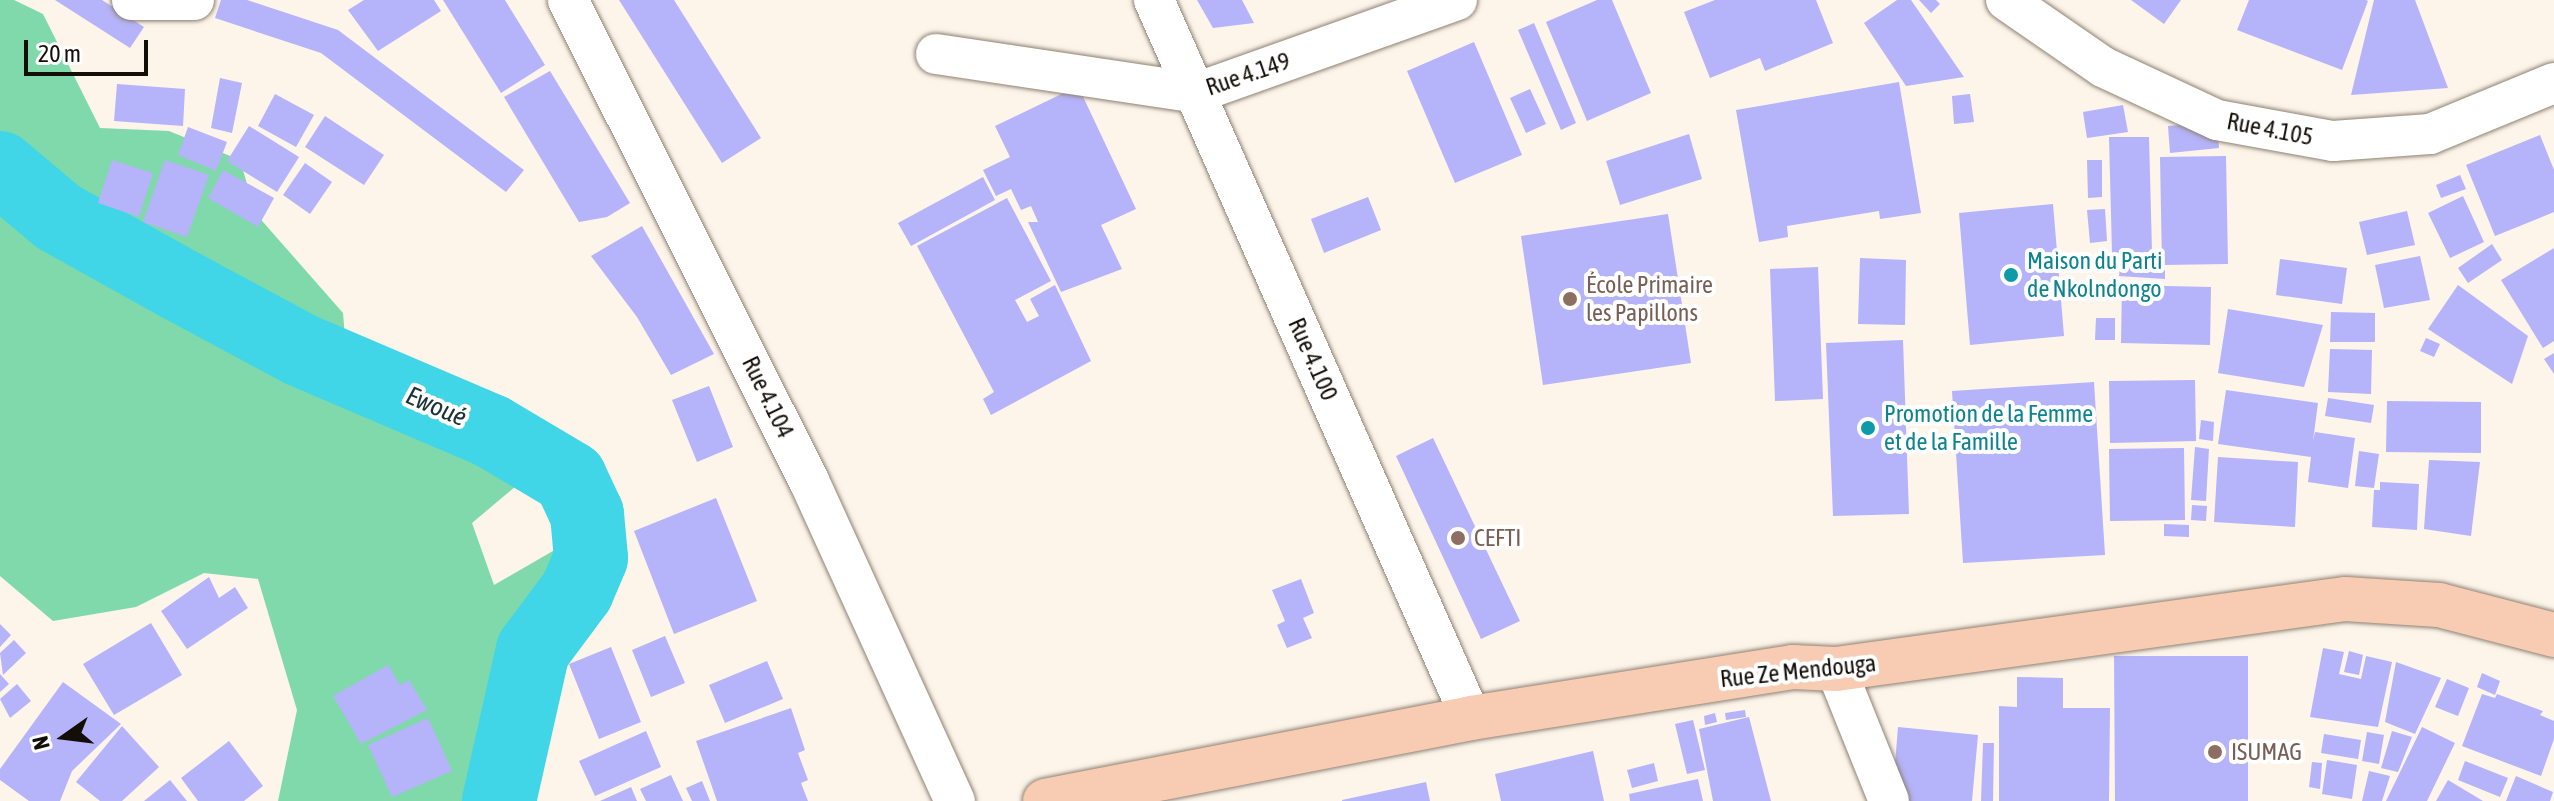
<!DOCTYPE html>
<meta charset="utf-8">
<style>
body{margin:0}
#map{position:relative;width:2554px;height:801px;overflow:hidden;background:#fdf4ea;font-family:"Asap Condensed",sans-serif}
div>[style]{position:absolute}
.green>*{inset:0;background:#7fd9ab}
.river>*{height:74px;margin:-37px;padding:0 37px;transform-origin:37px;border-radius:37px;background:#40d6e7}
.building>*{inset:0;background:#b5b3f9}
.roads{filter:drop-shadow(0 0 2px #8e8172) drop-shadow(0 0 2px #8e8172)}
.minor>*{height:40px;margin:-20px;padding:0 20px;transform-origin:20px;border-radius:20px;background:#fff}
.major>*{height:44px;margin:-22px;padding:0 22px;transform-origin:22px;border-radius:22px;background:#f8ccb3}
.dots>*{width:22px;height:22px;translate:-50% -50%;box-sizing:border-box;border:4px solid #fff;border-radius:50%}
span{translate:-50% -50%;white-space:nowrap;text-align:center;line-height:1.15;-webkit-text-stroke:8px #fff;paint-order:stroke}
.street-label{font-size:24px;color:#130e08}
.culture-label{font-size:24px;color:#0d838f}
.left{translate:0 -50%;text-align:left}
.education-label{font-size:24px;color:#785e54}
.water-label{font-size:26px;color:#1a3236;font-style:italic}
.north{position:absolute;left:24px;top:697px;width:80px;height:80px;-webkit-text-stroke:6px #fff;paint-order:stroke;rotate:256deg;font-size:22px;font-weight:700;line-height:32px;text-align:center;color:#130e08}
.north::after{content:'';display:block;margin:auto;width:28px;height:36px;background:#130e08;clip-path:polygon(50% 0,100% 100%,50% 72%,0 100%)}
.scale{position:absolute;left:24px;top:40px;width:124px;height:36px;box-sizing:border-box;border:4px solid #130e08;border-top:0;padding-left:10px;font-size:24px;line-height:28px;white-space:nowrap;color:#130e08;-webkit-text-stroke:6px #fff;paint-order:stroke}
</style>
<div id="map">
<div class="green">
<div style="clip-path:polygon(0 0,14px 0,43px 14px,100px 128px,169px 131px,240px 160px,256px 214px,343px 313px,348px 372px,366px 405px,516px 486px,472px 523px,494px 585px,565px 544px,581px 568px,513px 670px,494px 801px,278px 801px,297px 710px,258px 579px,204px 573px,136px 607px,53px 621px,0 576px)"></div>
</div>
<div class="river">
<div style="left:0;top:168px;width:76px;rotate:40.2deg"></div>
<div style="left:58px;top:217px;width:140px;rotate:29.1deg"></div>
<div style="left:180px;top:285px;width:137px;rotate:28.2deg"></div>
<div style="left:301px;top:350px;width:207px;rotate:23.1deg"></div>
<div style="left:491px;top:431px;width:92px;rotate:30.7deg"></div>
<div style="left:570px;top:478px;width:40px;rotate:65deg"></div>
<div style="left:587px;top:514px;width:44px;rotate:84.8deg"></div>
<div style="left:591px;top:558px;width:36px;rotate:113deg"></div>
<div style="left:577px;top:591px;width:74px;rotate:126.7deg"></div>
<div style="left:533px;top:650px;width:155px;rotate:102.7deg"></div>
</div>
<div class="building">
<div style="clip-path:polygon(55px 0,102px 0,144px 27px,130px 48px)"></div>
<div style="clip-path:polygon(221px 0,247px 0,338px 30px,524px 170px,506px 192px,321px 53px,215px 18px)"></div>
<div style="clip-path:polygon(364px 0,434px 0,441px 11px,378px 51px,348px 10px)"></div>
<div style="clip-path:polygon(443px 0,505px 0,545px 65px,501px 93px)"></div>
<div style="clip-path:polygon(619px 0,674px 0,761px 138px,722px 163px)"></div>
<div style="clip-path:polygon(1197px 0,1242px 0,1254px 23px,1213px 28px)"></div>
<div style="clip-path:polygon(1597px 0,1612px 0,1651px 93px,1587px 121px,1546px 22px)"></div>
<div style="clip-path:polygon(1715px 0,1816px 0,1833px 43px,1765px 71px,1760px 58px,1710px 78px,1684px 12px)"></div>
<div style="clip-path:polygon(1897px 0,1911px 0,1964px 77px,1906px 86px,1864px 23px)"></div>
<div style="clip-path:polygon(1919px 0,1936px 0,1940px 4px,1931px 13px)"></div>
<div style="clip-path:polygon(2131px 0,2181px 0,2164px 24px)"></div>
<div style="clip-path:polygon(2249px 0,2366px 0,2368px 1px,2342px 70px,2237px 30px)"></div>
<div style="clip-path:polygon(2374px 0,2415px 0,2448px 88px,2351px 95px)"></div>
<div style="clip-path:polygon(1534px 23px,1576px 123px,1561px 130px,1518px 30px)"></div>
<div style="clip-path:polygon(1474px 42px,1522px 155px,1455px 183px,1407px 71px)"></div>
<div style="clip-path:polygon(550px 71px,630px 203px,607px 217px,579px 222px,504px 97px)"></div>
<div style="clip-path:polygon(220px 78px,242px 83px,232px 133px,211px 128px)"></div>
<div style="clip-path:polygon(1899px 82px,1921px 213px,1880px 219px,1879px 211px,1787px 226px,1788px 237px,1759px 242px,1736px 110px)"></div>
<div style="clip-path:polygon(117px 84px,185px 89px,183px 126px,114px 121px)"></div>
<div style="clip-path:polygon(1078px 86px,1136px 209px,1101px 225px,1122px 269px,1061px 292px,1028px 222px,1038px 222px,1031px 206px,1021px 210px,1011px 189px,996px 196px,983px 170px,1010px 157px,995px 126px)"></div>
<div style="clip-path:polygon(1530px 89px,1546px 124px,1526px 133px,1510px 98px)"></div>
<div style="clip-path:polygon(275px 94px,314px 115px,296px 147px,258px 126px)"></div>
<div style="clip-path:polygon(1970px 94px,1974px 122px,1954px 124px,1952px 96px)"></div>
<div style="clip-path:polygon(2123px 105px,2128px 132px,2087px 138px,2083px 112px)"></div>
<div style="clip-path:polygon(325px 116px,384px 155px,364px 185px,305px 147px)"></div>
<div style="clip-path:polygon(2217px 122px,2219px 148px,2170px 153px,2168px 126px)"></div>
<div style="clip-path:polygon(249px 126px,299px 157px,277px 192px,227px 161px)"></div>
<div style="clip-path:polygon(188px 127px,227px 142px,216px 171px,178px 155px)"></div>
<div style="clip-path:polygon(1689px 134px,1702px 179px,1620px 205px,1606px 161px)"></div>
<div style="clip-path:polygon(2540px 135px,2554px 170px,2554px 212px,2495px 236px,2466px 165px)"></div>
<div style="clip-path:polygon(2109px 137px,2149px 137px,2152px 252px,2112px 253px)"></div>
<div style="clip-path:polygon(2226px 156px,2228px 264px,2162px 265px,2160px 157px)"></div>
<div style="clip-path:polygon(112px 160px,153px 173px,139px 217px,98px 203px)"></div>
<div style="clip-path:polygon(165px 160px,209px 175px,187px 237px,143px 222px)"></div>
<div style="clip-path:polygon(2087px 160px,2102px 160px,2102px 197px,2088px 198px)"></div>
<div style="clip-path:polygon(305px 163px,332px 182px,310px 214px,283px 195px)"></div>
<div style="clip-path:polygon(223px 170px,274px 198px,258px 227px,208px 198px)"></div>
<div style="clip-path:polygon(2460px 175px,2466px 189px,2441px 198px,2436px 185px)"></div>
<div style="clip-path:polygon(983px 177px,995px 200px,911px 246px,898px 223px)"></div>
<div style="clip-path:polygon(2463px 196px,2484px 242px,2450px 258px,2428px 213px)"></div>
<div style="clip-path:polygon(1368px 197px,1381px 230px,1324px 253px,1311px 219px)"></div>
<div style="clip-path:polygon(1007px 198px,1051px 281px,1015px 300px,1027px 322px,1039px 316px,1030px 299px,1055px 285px,1091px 361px,991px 415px,983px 399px,994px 392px,917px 246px)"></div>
<div style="clip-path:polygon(2053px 204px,2064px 336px,1970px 345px,1959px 213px)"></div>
<div style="clip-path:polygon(2105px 209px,2107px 241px,2090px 243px,2087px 210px)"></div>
<div style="clip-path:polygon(2407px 211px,2415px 245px,2367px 255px,2359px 222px)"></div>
<div style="clip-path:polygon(1668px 214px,1691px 363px,1543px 385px,1521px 236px)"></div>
<div style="clip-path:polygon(642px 226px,714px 354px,671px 375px,637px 317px,591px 256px)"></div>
<div style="clip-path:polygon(2492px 244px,2502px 260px,2468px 283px,2458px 268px)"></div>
<div style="clip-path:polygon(2554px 248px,2554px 341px,2543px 348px,2501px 280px)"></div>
<div style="clip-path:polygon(2116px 256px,2143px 256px,2143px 261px,2116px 262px)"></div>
<div style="clip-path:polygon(2420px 256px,2430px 300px,2384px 308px,2375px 265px)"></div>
<div style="clip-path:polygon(1860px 258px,1906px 260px,1905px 325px,1858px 324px)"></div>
<div style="clip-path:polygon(2280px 259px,2347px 268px,2342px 304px,2276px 295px)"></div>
<div style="clip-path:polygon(2120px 266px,2165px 269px,2165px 279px,2119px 276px)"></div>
<div style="clip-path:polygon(1818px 267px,1823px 399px,1775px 401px,1770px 269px)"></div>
<div style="clip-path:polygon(2122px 285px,2211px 287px,2210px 345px,2121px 343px)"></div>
<div style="clip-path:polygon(2458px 285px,2528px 336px,2512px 384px,2428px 329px)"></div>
<div style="clip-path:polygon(2228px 309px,2323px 325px,2304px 387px,2218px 373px)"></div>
<div style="clip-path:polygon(2331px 312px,2375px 313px,2375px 342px,2330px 342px)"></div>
<div style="clip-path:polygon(2096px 318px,2115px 318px,2115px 340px,2095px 340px)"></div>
<div style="clip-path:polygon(2426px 338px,2440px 344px,2434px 357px,2420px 351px)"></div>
<div style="clip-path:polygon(1903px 340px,1909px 514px,1833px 516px,1826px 343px)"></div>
<div style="clip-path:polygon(2330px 349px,2372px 350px,2371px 394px,2328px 392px)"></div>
<div style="clip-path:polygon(2554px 353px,2554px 374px,2544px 359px)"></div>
<div style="clip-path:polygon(2195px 380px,2196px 441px,2110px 443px,2109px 381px)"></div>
<div style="clip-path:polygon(2094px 382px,2105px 555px,1963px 563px,1952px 391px)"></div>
<div style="clip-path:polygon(709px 386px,733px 447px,697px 462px,672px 400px)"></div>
<div style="clip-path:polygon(2226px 390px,2318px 403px,2313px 441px,2315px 432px,2355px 438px,2348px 488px,2308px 482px,2311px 457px,2218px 444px)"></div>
<div style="clip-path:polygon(2328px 398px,2374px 405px,2371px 423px,2325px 416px)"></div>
<div style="clip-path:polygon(2387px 401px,2481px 402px,2481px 453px,2386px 452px)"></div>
<div style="clip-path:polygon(2201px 420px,2214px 422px,2213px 441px,2199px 439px)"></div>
<div style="clip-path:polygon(1433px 438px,1520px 621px,1481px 639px,1396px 456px)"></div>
<div style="clip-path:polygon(2195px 447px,2209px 449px,2206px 501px,2191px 500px)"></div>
<div style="clip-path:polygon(2184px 448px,2185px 520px,2110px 521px,2109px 449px)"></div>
<div style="clip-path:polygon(2359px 451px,2379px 454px,2374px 488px,2355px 486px)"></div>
<div style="clip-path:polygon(2218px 457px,2298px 462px,2295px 527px,2214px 522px)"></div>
<div style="clip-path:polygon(2429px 460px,2480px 462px,2471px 536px,2424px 529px)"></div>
<div style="clip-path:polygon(2380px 482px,2419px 484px,2417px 530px,2372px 527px,2374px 490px,2380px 490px)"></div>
<div style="clip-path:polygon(716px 498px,757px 601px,674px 634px,634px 531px)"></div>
<div style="clip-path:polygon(2192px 505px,2207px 506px,2206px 521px,2191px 520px)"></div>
<div style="clip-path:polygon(2164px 524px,2189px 525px,2189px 537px,2164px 536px)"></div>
<div style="clip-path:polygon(209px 577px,219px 598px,235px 587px,248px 608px,187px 649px,161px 611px)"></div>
<div style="clip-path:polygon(1301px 579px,1314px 613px,1303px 618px,1312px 638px,1287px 648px,1277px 625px,1285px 621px,1272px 590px)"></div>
<div style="clip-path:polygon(151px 623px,182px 675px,114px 715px,83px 664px)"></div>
<div style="clip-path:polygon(0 624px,11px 635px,0 647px)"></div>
<div style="clip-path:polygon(665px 636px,685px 683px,651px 697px,632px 650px)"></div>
<div style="clip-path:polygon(14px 640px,26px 653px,3px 675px,0 653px)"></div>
<div style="clip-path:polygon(611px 647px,641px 722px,599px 739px,569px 664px)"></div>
<div style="clip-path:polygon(2323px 648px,2344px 652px,2339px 674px,2361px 679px,2366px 656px,2392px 662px,2378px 727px,2310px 717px)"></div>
<div style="clip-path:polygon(2349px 651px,2363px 655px,2359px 675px,2344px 672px)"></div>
<div style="clip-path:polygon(2114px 656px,2248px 656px,2248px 801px,2115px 801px)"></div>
<div style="clip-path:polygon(767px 661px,783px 699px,725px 723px,709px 685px)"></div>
<div style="clip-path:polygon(2396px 662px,2441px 678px,2415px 734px,2385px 722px)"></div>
<div style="clip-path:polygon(388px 665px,400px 685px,409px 680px,427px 710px,361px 744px,333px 696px)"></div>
<div style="clip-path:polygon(2482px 673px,2500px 681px,2495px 695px,2477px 687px)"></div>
<div style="clip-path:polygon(0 674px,9px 684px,0 692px)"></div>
<div style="clip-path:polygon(2017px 677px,2063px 678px,2063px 708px,2110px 708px,2109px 801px,1999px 801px,1999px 706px,2017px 707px)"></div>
<div style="clip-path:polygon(2447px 679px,2469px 688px,2458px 716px,2435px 707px)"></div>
<div style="clip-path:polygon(63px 682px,121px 724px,72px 771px,60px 801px,29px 801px,0 780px,0 769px)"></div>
<div style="clip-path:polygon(17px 684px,31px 701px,10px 718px,0 699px)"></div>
<div style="clip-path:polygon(2482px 694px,2495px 698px,2497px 694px,2543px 711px,2540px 715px,2554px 721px,2554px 739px,2541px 776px,2462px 746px)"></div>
<div style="clip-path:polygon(791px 708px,805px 750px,798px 753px,808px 780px,801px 783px,808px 801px,717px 801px,696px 741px)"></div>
<div style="clip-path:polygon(1745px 710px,1746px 717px,1726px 720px,1725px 713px)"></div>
<div style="clip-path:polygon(1715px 713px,1717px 722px,1705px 725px,1704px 716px)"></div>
<div style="clip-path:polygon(1749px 717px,1771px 801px,1713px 801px,1699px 729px)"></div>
<div style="clip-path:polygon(428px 718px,452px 771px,392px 797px,368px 745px)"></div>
<div style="clip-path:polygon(1693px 720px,1705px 770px,1687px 774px,1675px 724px)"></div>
<div style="clip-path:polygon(122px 726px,159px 767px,122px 801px,100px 801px,76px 782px)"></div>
<div style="clip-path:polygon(1898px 727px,1978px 735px,1972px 801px,1892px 801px)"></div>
<div style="clip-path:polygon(2422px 727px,2455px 743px,2427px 801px,2386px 801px)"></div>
<div style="clip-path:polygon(646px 731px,661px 767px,595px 796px,579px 761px)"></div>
<div style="clip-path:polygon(2392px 731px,2412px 737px,2398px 772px,2381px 768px)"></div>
<div style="clip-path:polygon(2367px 732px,2384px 735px,2379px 764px,2362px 761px)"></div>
<div style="clip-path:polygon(2324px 734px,2361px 740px,2358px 759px,2321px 753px)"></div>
<div style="clip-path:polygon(229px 741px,263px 786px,244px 801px,198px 801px,181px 778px)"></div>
<div style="clip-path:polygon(1983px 743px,1994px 743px,1993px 801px,1981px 801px)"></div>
<div style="clip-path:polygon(1593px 751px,1604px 801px,1501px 801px,1495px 774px)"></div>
<div style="clip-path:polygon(2327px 760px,2357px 765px,2352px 799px,2322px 794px)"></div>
<div style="clip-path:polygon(2465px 761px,2508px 778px,2500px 797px,2458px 780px)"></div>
<div style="clip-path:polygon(2312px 762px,2322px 763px,2320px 789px,2309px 787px)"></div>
<div style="clip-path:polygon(1654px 763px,1658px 781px,1632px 788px,1627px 770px)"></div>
<div style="clip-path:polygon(2369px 771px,2390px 776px,2382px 801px,2362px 801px)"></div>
<div style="clip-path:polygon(671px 775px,683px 801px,646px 801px,640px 789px)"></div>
<div style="clip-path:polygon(2516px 776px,2553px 792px,2550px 801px,2506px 801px)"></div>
<div style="clip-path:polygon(1698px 779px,1703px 801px,1630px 801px,1629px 794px)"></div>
<div style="clip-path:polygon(170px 780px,187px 801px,144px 801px)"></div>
<div style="clip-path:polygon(2448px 780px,2483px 801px,2436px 801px)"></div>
<div style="clip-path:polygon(702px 781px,710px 801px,692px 801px,686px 788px)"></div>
<div style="clip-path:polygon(1426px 782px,1430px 801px,1342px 801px,1342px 800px)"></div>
<div style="clip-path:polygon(631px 787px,637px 801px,600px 801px)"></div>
</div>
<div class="roads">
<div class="minor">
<div style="left:132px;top:0;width:62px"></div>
<div style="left:568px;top:0;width:538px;rotate:63.39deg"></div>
<div style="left:809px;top:481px;width:352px;rotate:65.5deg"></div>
<div style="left:1154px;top:0;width:785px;rotate:66.18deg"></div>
<div style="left:2006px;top:0;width:118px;rotate:34.6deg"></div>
<div style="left:2103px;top:67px;width:126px;rotate:24.9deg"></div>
<div style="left:2217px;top:120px;width:118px;rotate:10.3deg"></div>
<div style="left:2333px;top:141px;width:97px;rotate:-4.1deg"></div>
<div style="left:2430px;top:134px;width:134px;rotate:-22.4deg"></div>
<div style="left:936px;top:54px;width:263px;rotate:8.5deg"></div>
<div style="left:1196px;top:93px;width:277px;rotate:-19.6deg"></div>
<div style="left:1836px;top:669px;width:142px;rotate:68.1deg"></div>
</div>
<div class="major">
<div style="left:1045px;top:801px;width:434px;rotate:-11deg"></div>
<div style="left:1471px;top:718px;width:326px;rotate:-9deg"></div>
<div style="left:1793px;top:667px;width:43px;rotate:2.7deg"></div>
<div style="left:1836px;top:669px;width:514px;rotate:-7.83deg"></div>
<div style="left:2345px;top:599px;width:94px;rotate:3.7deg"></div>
<div style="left:2439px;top:605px;width:119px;rotate:14.6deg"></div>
</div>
</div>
<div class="dots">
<div style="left:2011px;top:275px;background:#0f9aa8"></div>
<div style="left:1570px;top:299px;background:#8d6e63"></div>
<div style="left:1868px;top:428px;background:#0f9aa8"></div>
<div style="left:1458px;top:538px;background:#8d6e63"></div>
<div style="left:2215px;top:752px;background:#8d6e63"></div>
</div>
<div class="street-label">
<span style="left:1248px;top:74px;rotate:-19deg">Rue 4.149</span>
<span style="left:2270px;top:129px;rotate:11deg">Rue 4.105</span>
<span style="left:1313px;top:359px;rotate:66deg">Rue 4.100</span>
<span style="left:768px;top:397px;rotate:64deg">Rue 4.104</span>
<span style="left:1798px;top:671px;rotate:-6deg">Rue Ze Mendouga</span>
</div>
<div class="culture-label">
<span class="left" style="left:2027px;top:275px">Maison du Parti<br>de Nkolndongo</span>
<span class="left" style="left:1884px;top:428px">Promotion de la Femme<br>et de la Famille</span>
</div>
<div class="education-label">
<span class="left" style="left:1586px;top:299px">École Primaire<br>les Papillons</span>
<span class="left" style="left:1474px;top:538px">CEFTI</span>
<span class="left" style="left:2231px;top:752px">ISUMAG</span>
</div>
<div class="water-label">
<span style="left:436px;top:407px;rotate:23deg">Ewoué</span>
</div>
<div class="north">N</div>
<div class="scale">20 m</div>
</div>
